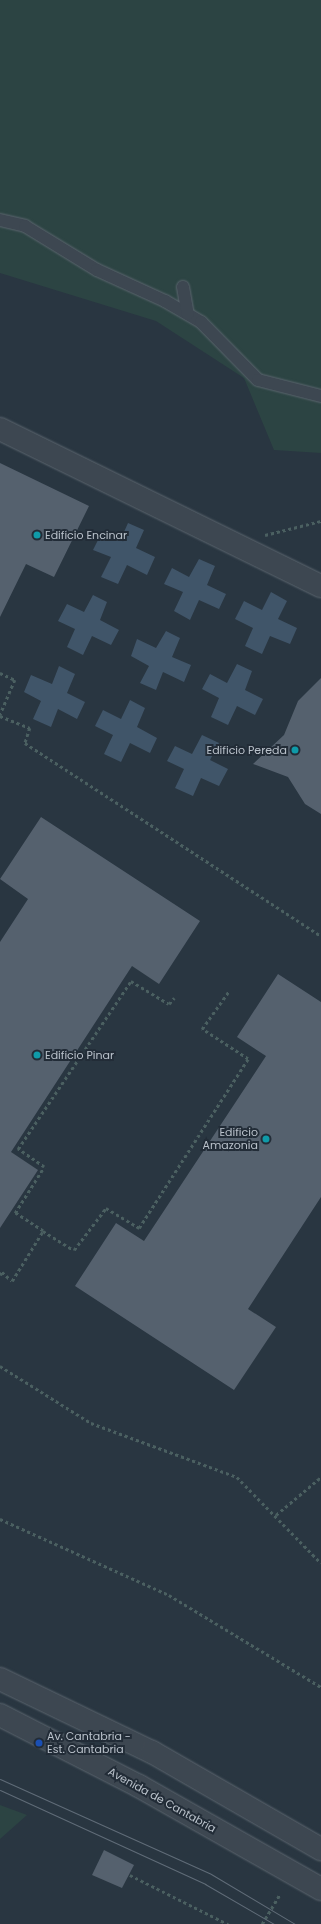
<!DOCTYPE html>
<style>
body{margin:0}
#map{position:relative;width:321px;height:1924px;overflow:hidden;background:#293641;font-family:Poppins,sans-serif}
div>[style]{position:absolute}
.green>*{inset:0;background:#2c4443}
.water>*{inset:0;background:#405569}
.building>*{inset:0;background:#55616e}
.path>*{height:2.5px;margin-top:-1.25px;transform-origin:0;background:repeating-linear-gradient(90deg,#4b6061 0 3px,transparent 0 6px)}
.roads{filter:drop-shadow(0 0 1px #5b656e) drop-shadow(0 0 1px #5b656e)}
.lane>*{height:12px;margin:-6px;padding:0 6px;transform-origin:6px;border-radius:6px;background:#3d4751}
.street>*{height:22px;margin:-11px;padding:0 11px;transform-origin:11px;border-radius:11px;background:#3d4751}
.tram>*{height:1px;margin:-0.5px;padding:0 0.5px;transform-origin:0.5px;border-radius:0.5px;background:#606c78}
.dots>*{width:11px;height:11px;translate:-50% -50%;box-sizing:border-box;border:2px solid #222c37;border-radius:50%}
span{translate:-50% -50%;white-space:nowrap;text-align:center;line-height:1.15;-webkit-text-stroke:4px #222c37;paint-order:stroke}
.poi-label{font-size:11px;color:#bac2cb}
.left{translate:0 -50%;text-align:left}
.right{translate:-100% -50%;text-align:right}
.street-label{font-size:11px;color:#bac2cb}
</style>
<div id="map">
<div class="green">
<div style="clip-path:polygon(0 0,321px 0,321px 453px,274px 450px,244px 378px,156px 321px,0 273px)"></div>
<div style="clip-path:polygon(0 1805px,27px 1815px,0 1839px)"></div>
</div>
<div class="water">
<div style="clip-path:polygon(128px 523px,144px 530px,136px 548px,155px 557px,147px 575px,127px 565px,118px 584px,101px 577px,111px 557px,93px 550px,102px 532px,120px 541px)"></div>
<div style="clip-path:polygon(199px 559px,215px 566px,207px 585px,226px 594px,219px 609px,199px 600px,190px 620px,174px 611px,183px 592px,164px 584px,172px 568px,189px 577px)"></div>
<div style="clip-path:polygon(271px 592px,287px 601px,278px 619px,297px 628px,290px 644px,270px 636px,262px 654px,245px 646px,253px 628px,235px 619px,244px 601px,262px 610px)"></div>
<div style="clip-path:polygon(93px 595px,107px 602px,100px 620px,119px 630px,111px 645px,92px 636px,83px 655px,67px 647px,75px 629px,58px 621px,67px 604px,84px 612px)"></div>
<div style="clip-path:polygon(166px 631px,180px 638px,172px 657px,191px 665px,184px 682px,163px 672px,156px 690px,140px 683px,149px 666px,131px 656px,137px 639px,156px 648px)"></div>
<div style="clip-path:polygon(237px 664px,252px 671px,245px 690px,263px 699px,255px 715px,237px 706px,228px 725px,211px 717px,219px 698px,202px 689px,210px 674px,227px 683px)"></div>
<div style="clip-path:polygon(59px 666px,75px 674px,67px 693px,85px 702px,77px 719px,58px 709px,51px 727px,33px 719px,41px 701px,24px 692px,31px 675px,52px 684px)"></div>
<div style="clip-path:polygon(130px 700px,145px 708px,137px 727px,157px 738px,150px 753px,130px 743px,121px 762px,104px 754px,113px 735px,95px 726px,103px 710px,121px 719px)"></div>
<div style="clip-path:polygon(202px 735px,219px 743px,210px 760px,228px 769px,219px 786px,201px 778px,193px 796px,175px 788px,184px 769px,167px 761px,175px 746px,192px 754px)"></div>
</div>
<div class="building">
<div style="clip-path:polygon(0 463px,89px 506px,54px 577px,26px 564px,0 617px)"></div>
<div style="clip-path:polygon(321px 678px,321px 814px,305px 804px,288px 777px,253px 764px,284px 735px,298px 701px)"></div>
<div style="clip-path:polygon(41px 817px,200px 921px,159px 984px,132px 966px,11px 1152px,38px 1170px,0 1228px,0 942px,28px 899px,0 879px)"></div>
<div style="clip-path:polygon(278px 974px,321px 1002px,321px 1197px,248px 1309px,276px 1327px,234px 1390px,75px 1286px,116px 1223px,144px 1241px,266px 1056px,237px 1037px)"></div>
<div style="clip-path:polygon(104px 1850px,134px 1865px,122px 1888px,92px 1875px)"></div>
</div>
<div class="path">
<div style="left:265px;top:535px;width:58px;rotate:-14deg"></div>
<div style="left:0;top:673px;width:17px;rotate:25deg"></div>
<div style="left:15px;top:680px;width:38px;rotate:113deg"></div>
<div style="left:0;top:716px;width:32px;rotate:22deg"></div>
<div style="left:30px;top:728px;width:16px;rotate:108deg"></div>
<div style="left:25px;top:743px;width:353px;rotate:33.1deg"></div>
<div style="left:43px;top:1231px;width:33px;rotate:-147deg"></div>
<div style="left:15px;top:1213px;width:54px;rotate:-57.8deg"></div>
<div style="left:44px;top:1167px;width:32px;rotate:-145deg"></div>
<div style="left:18px;top:1149px;width:202px;rotate:-56.1deg"></div>
<div style="left:131px;top:981px;width:44px;rotate:31.2deg"></div>
<div style="left:169px;top:1004px;width:8px;rotate:-50deg"></div>
<div style="left:0;top:1275px;width:4px;rotate:-56deg"></div>
<div style="left:2px;top:1272px;width:13px;rotate:42deg"></div>
<div style="left:12px;top:1281px;width:59px;rotate:-58.2deg"></div>
<div style="left:43px;top:1231px;width:36px;rotate:32deg"></div>
<div style="left:74px;top:1250px;width:53px;rotate:-52.7deg"></div>
<div style="left:106px;top:1208px;width:39px;rotate:31deg"></div>
<div style="left:139px;top:1228px;width:201px;rotate:-57.2deg"></div>
<div style="left:248px;top:1059px;width:55px;rotate:-146.9deg"></div>
<div style="left:202px;top:1029px;width:47px;rotate:-54.6deg"></div>
<div style="left:0;top:1366px;width:107px;rotate:32.1deg"></div>
<div style="left:91px;top:1423px;width:156px;rotate:20.3deg"></div>
<div style="left:237px;top:1477px;width:120px;rotate:45.7deg"></div>
<div style="left:276px;top:1515px;width:59px;rotate:-40.2deg"></div>
<div style="left:0;top:1519px;width:185px;rotate:24.2deg"></div>
<div style="left:169px;top:1595px;width:178px;rotate:31.2deg"></div>
<div style="left:130px;top:1875px;width:110px;rotate:26.6deg"></div>
<div style="left:262px;top:1924px;width:35px;rotate:-59deg"></div>
</div>
<div class="roads">
<div class="lane">
<div style="left:0;top:220px;width:26px;rotate:13deg"></div>
<div style="left:25px;top:226px;width:84px;rotate:31.4deg"></div>
<div style="left:97px;top:270px;width:75px;rotate:24.5deg"></div>
<div style="left:165px;top:301px;width:42px;rotate:30.3deg"></div>
<div style="left:201px;top:322px;width:81px;rotate:45.5deg"></div>
<div style="left:258px;top:380px;width:65px;rotate:14.3deg"></div>
<div style="left:183px;top:287px;width:27px;rotate:80deg"></div>
</div>
<div class="street">
<div style="left:0;top:429px;width:357px;rotate:26.1deg"></div>
<div style="left:0;top:1679px;width:169px;rotate:25.7deg"></div>
<div style="left:152px;top:1752px;width:195px;rotate:29.9deg"></div>
<div style="left:0;top:1715px;width:156px;rotate:27.1deg"></div>
<div style="left:139px;top:1786px;width:209px;rotate:29.5deg"></div>
</div>
</div>
<div class="tram">
<div style="left:0;top:1779px;width:231px;rotate:24.2deg"></div>
<div style="left:211px;top:1874px;width:98px;rotate:30.8deg"></div>
<div style="left:0;top:1790px;width:226px;rotate:24.6deg"></div>
<div style="left:205px;top:1884px;width:80px;rotate:30.1deg"></div>
</div>
<div class="dots">
<div style="left:37px;top:535px;background:#0f9aa8"></div>
<div style="left:295px;top:750px;background:#0f9aa8"></div>
<div style="left:37px;top:1055px;background:#0f9aa8"></div>
<div style="left:266px;top:1139px;background:#0f9aa8"></div>
<div style="left:39px;top:1743px;background:#1a4fb4"></div>
</div>
<div class="poi-label">
<span class="left" style="left:45px;top:535px">Edificio Encinar</span>
<span class="right" style="left:287px;top:750px">Edificio Pereda</span>
<span class="left" style="left:45px;top:1055px">Edificio Pinar</span>
<span class="right" style="left:258px;top:1139px">Edificio<br>Amazonia</span>
<span class="left" style="left:47px;top:1743px">Av. Cantabria -<br>Est. Cantabria</span>
</div>
<div class="street-label">
<span style="left:162px;top:1800px;rotate:29deg">Avenida de Cantabria</span>
</div>
</div>
